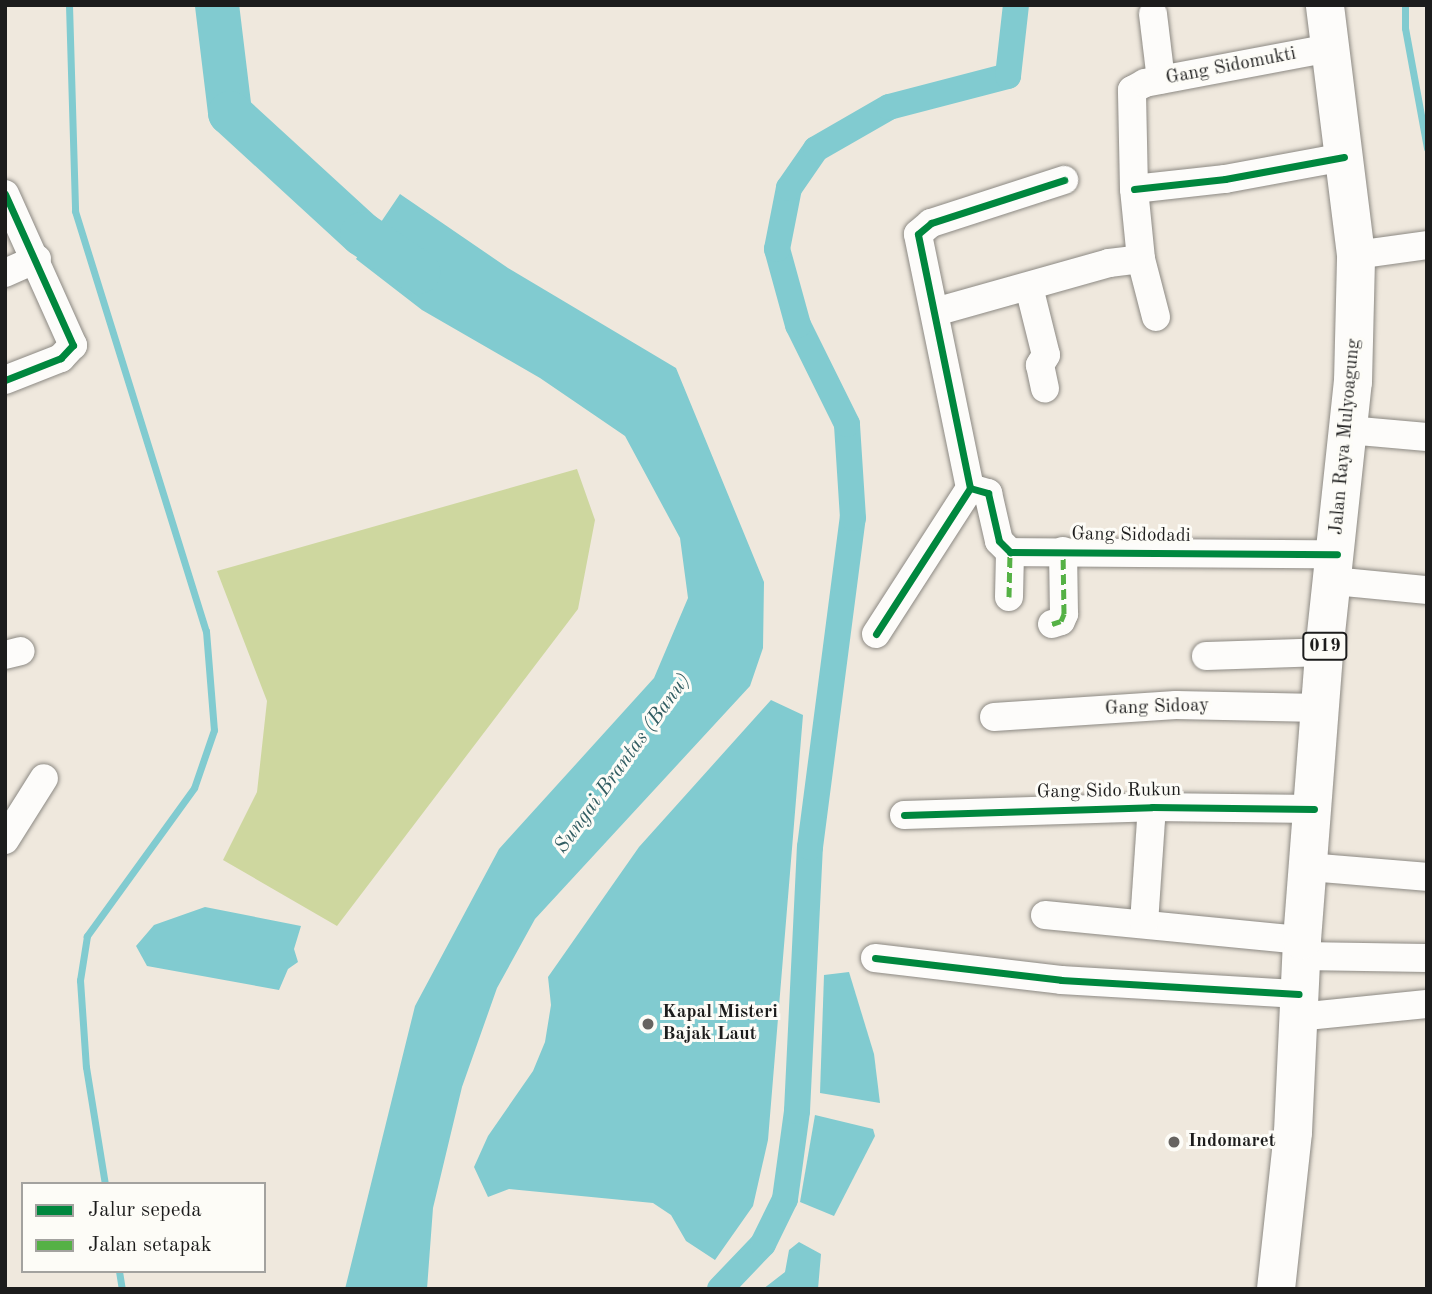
<!DOCTYPE html>
<style>
body{margin:0}
#map{position:relative;width:1432px;height:1294px;overflow:hidden;background:#efe8dd;font-family:"Old Standard TT",serif}
div>[style]{position:absolute}
.green>*{inset:0;background:#ced79f}
.water>*{inset:0;background:#81cbd0}
.stream>*{height:7px;margin:-3.5px;padding:0 3.5px;transform-origin:3.5px;border-radius:3.5px;background:#81cbd0}
.canal>*{height:26px;margin:-13px;padding:0 13px;transform-origin:13px;border-radius:13px;background:#81cbd0}
.river>*{height:44px;margin:-22px;padding:0 22px;transform-origin:22px;border-radius:22px;background:#81cbd0}
.roads{filter:drop-shadow(0 0 2px #8c8983) drop-shadow(0 0 2px #8c8983)}
.street>*{height:28px;margin:-14px;padding:0 14px;transform-origin:14px;border-radius:14px;background:#fdfcfa}
.primary>*{height:38px;margin:-19px;padding:0 19px;transform-origin:19px;border-radius:19px;background:#fdfcfa}
.quiet>*{height:5px;margin-top:-2.5px;transform-origin:0;background:repeating-linear-gradient(90deg,#55b145 0 10px,transparent 0 15px)}
.cycleway>*{height:7px;margin:-3.5px;padding:0 3.5px;transform-origin:3.5px;border-radius:3.5px;background:#00873e}
.dots>*{width:19px;height:19px;translate:-50% -50%;box-sizing:border-box;border:4px solid #fdfcf7;border-radius:50%}
span{translate:-50% -50%;white-space:nowrap;text-align:center;line-height:1.15;-webkit-text-stroke:6px #fdfcf7;paint-order:stroke}
.shield-label span{padding:2px 5px;background:#fdfcf7;border:2px solid;border-radius:5px;-webkit-text-stroke-width:0}
.shield-label{font-size:18px;color:#1c1c1c;font-weight:700}
.street-label{font-size:19px;color:#1c1c1c}
.poi-label{font-size:19px;color:#1c1c1c;font-weight:700}
.left{translate:0 -50%;text-align:left}
.water-label{font-size:21px;color:#325d62;font-style:italic}
.frame{position:absolute;inset:0;border:7px solid #1c1c1c;pointer-events:none}
.legend{position:absolute;left:21px;top:1182px;width:245px;height:91px;box-sizing:border-box;background:#fdfcf7;border:2px solid #a3a29f;margin:0;padding:9px 12px;list-style:none;font-size:21px;color:#1c1c1c}
.legend li{display:flex;align-items:center;gap:14px;height:35px}
.legend b{width:35px;border:2px solid #a3a29f}
</style>
<div id="map">
<div class="green">
<div style="clip-path:polygon(577px 469px,595px 520px,578px 609px,337px 926px,223px 860px,257px 792px,267px 701px,217px 571px)"></div>
</div>
<div class="water">
<div style="clip-path:polygon(400px 194px,508px 268px,676px 368px,764px 582px,763px 648px,750px 686px,535px 919px,497px 988px,462px 1087px,433px 1208px,427px 1289px,345px 1289px,415px 1006px,499px 849px,654px 678px,688px 598px,680px 538px,625px 436px,540px 378px,422px 310px,356px 259px)"></div>
<div style="clip-path:polygon(771px 700px,803px 715px,768px 1140px,753px 1206px,715px 1260px,686px 1241px,671px 1215px,653px 1203px,509px 1189px,488px 1197px,474px 1167px,488px 1136px,533px 1071px,545px 1042px,551px 1005px,548px 977px,639px 847px)"></div>
<div style="clip-path:polygon(205px 907px,301px 926px,294px 949px,298px 962px,288px 969px,279px 990px,147px 966px,136px 946px,154px 925px)"></div>
<div style="clip-path:polygon(849px 972px,874px 1054px,880px 1103px,820px 1093px,824px 975px)"></div>
<div style="clip-path:polygon(815px 1115px,873px 1129px,875px 1136px,834px 1216px,800px 1202px)"></div>
<div style="clip-path:polygon(799px 1242px,821px 1254px,818px 1289px,763px 1289px,785px 1272px,789px 1250px)"></div>
</div>
<div class="stream">
<div style="left:69px;top:5px;width:206px;rotate:88.3deg"></div>
<div style="left:75px;top:211px;width:440px;rotate:72.7deg"></div>
<div style="left:206px;top:631px;width:99px;rotate:85.4deg"></div>
<div style="left:214px;top:730px;width:61px;rotate:109deg"></div>
<div style="left:194px;top:788px;width:183px;rotate:125.9deg"></div>
<div style="left:87px;top:936px;width:45px;rotate:99deg"></div>
<div style="left:80px;top:980px;width:87px;rotate:86.1deg"></div>
<div style="left:86px;top:1067px;width:119px;rotate:80.8deg"></div>
<div style="left:1405px;top:5px;width:23px;rotate:90deg"></div>
<div style="left:1405px;top:28px;width:122px;rotate:79.6deg"></div>
<div style="left:119px;top:1271px;width:18px;rotate:81deg"></div>
</div>
<div class="canal">
<div style="left:720px;top:1289px;width:62px;rotate:-46.3deg"></div>
<div style="left:763px;top:1244px;width:50px;rotate:-63.9deg"></div>
<div style="left:785px;top:1199px;width:89px;rotate:-82.2deg"></div>
<div style="left:797px;top:1111px;width:264px;rotate:-87.2deg"></div>
<div style="left:810px;top:847px;width:332px;rotate:-82.6deg"></div>
<div style="left:853px;top:518px;width:94px;rotate:-93.7deg"></div>
<div style="left:847px;top:424px;width:110px;rotate:-116.3deg"></div>
<div style="left:798px;top:325px;width:79px;rotate:-105.4deg"></div>
<div style="left:777px;top:249px;width:62px;rotate:-78.9deg"></div>
<div style="left:789px;top:188px;width:47px;rotate:-55.3deg"></div>
<div style="left:816px;top:149px;width:84px;rotate:-29.9deg"></div>
<div style="left:889px;top:107px;width:123px;rotate:-14.6deg"></div>
<div style="left:1008px;top:76px;width:71px;rotate:-83.6deg"></div>
</div>
<div class="river">
<div style="left:217px;top:5px;width:109px;rotate:83.1deg"></div>
<div style="left:230px;top:113px;width:179px;rotate:42.5deg"></div>
<div style="left:362px;top:234px;width:68px;rotate:34.2deg"></div>
</div>
<div class="roads">
<div class="street">
<div style="left:1153px;top:14px;width:66px;rotate:83.1deg"></div>
<div style="left:1134px;top:189px;width:92px;rotate:-6.3deg"></div>
<div style="left:1225px;top:179px;width:121px;rotate:-10.5deg"></div>
<div style="left:5px;top:194px;width:166px;rotate:65.8deg"></div>
<div style="left:73px;top:345px;width:18px;rotate:133deg"></div>
<div style="left:61px;top:358px;width:60px;rotate:158.6deg"></div>
<div style="left:1356px;top:255px;width:72px;rotate:-8deg"></div>
<div style="left:5px;top:273px;width:35px;rotate:-24deg"></div>
<div style="left:1029px;top:287px;width:70px;rotate:76deg"></div>
<div style="left:1046px;top:355px;width:12px;rotate:121deg"></div>
<div style="left:1040px;top:365px;width:24px;rotate:78deg"></div>
<div style="left:935px;top:312px;width:181px;rotate:-15.7deg"></div>
<div style="left:1109px;top:263px;width:32px;rotate:-7deg"></div>
<div style="left:1156px;top:317px;width:60px;rotate:-104.5deg"></div>
<div style="left:1141px;top:259px;width:70px;rotate:-95.7deg"></div>
<div style="left:1134px;top:189px;width:99px;rotate:-91.2deg"></div>
<div style="left:1132px;top:90px;width:15px;rotate:-28deg"></div>
<div style="left:1145px;top:83px;width:189px;rotate:-10.7deg"></div>
<div style="left:1348px;top:430px;width:79px;rotate:5.1deg"></div>
<div style="left:970px;top:488px;width:19px;rotate:16deg"></div>
<div style="left:988px;top:493px;width:49px;rotate:77.1deg"></div>
<div style="left:999px;top:541px;width:16px;rotate:45deg"></div>
<div style="left:1010px;top:552px;width:327px;rotate:0.4deg"></div>
<div style="left:1333px;top:581px;width:94px;rotate:5.5deg"></div>
<div style="left:1009px;top:597px;width:45px;rotate:-88.7deg"></div>
<div style="left:1052px;top:624px;width:9px;rotate:-18deg"></div>
<div style="left:1061px;top:621px;width:8px;rotate:-67deg"></div>
<div style="left:1064px;top:614px;width:63px;rotate:-90.9deg"></div>
<div style="left:876px;top:634px;width:174px;rotate:-57.2deg"></div>
<div style="left:970px;top:488px;width:259px;rotate:-101.6deg"></div>
<div style="left:918px;top:234px;width:17px;rotate:-40deg"></div>
<div style="left:931px;top:223px;width:140px;rotate:-17.9deg"></div>
<div style="left:5px;top:655px;width:16px;rotate:-14deg"></div>
<div style="left:1206px;top:656px;width:118px;rotate:-1.9deg"></div>
<div style="left:994px;top:717px;width:182px;rotate:-3.8deg"></div>
<div style="left:1176px;top:705px;width:144px;rotate:1.2deg"></div>
<div style="left:904px;top:815px;width:248px;rotate:-1.8deg"></div>
<div style="left:1152px;top:807px;width:162px;rotate:0.7deg"></div>
<div style="left:5px;top:840px;width:73px;rotate:-57.8deg"></div>
<div style="left:1309px;top:867px;width:118px;rotate:4.8deg"></div>
<div style="left:1045px;top:915px;width:258px;rotate:5.6deg"></div>
<div style="left:1144px;top:923px;width:116px;rotate:-86.1deg"></div>
<div style="left:1301px;top:956px;width:126px;rotate:0.9deg"></div>
<div style="left:875px;top:958px;width:187px;rotate:6.7deg"></div>
<div style="left:1061px;top:980px;width:238px;rotate:3.4deg"></div>
<div style="left:1298px;top:1017px;width:130px;rotate:-5.8deg"></div>
</div>
<div class="primary">
<div style="left:1276px;top:1289px;width:158px;rotate:-83.8deg"></div>
<div style="left:1293px;top:1132px;width:192px;rotate:-87.3deg"></div>
<div style="left:1302px;top:940px;width:289px;rotate:-85.6deg"></div>
<div style="left:1324px;top:652px;width:272px;rotate:-83.9deg"></div>
<div style="left:1353px;top:382px;width:127px;rotate:-88.6deg"></div>
<div style="left:1356px;top:255px;width:252px;rotate:-97.1deg"></div>
</div>
</div>
<div class="quiet">
<div style="left:1009px;top:597px;width:45px;rotate:-88.7deg"></div>
<div style="left:1052px;top:624px;width:9px;rotate:-18deg"></div>
<div style="left:1061px;top:621px;width:8px;rotate:-67deg"></div>
<div style="left:1064px;top:614px;width:63px;rotate:-90.9deg"></div>
</div>
<div class="cycleway">
<div style="left:1134px;top:189px;width:92px;rotate:-6.3deg"></div>
<div style="left:1225px;top:179px;width:121px;rotate:-10.5deg"></div>
<div style="left:5px;top:194px;width:166px;rotate:65.8deg"></div>
<div style="left:73px;top:345px;width:18px;rotate:133deg"></div>
<div style="left:61px;top:358px;width:60px;rotate:158.6deg"></div>
<div style="left:970px;top:488px;width:19px;rotate:16deg"></div>
<div style="left:988px;top:493px;width:49px;rotate:77.1deg"></div>
<div style="left:999px;top:541px;width:16px;rotate:45deg"></div>
<div style="left:1010px;top:552px;width:327px;rotate:0.4deg"></div>
<div style="left:876px;top:634px;width:174px;rotate:-57.2deg"></div>
<div style="left:970px;top:488px;width:259px;rotate:-101.6deg"></div>
<div style="left:918px;top:234px;width:17px;rotate:-40deg"></div>
<div style="left:931px;top:223px;width:140px;rotate:-17.9deg"></div>
<div style="left:904px;top:815px;width:248px;rotate:-1.8deg"></div>
<div style="left:1152px;top:807px;width:162px;rotate:0.7deg"></div>
<div style="left:875px;top:958px;width:187px;rotate:6.7deg"></div>
<div style="left:1061px;top:980px;width:238px;rotate:3.4deg"></div>
</div>
<div class="dots">
<div style="left:648px;top:1024px;background:#666360"></div>
<div style="left:1174px;top:1142px;background:#666360"></div>
</div>
<div class="shield-label">
<span style="left:1325px;top:646px">019</span>
</div>
<div class="street-label">
<span style="left:1231px;top:67px;rotate:-11deg">Gang Sidomukti</span>
<span style="left:1346px;top:437px;rotate:-85deg">Jalan Raya Mulyoagung</span>
<span style="left:1131px;top:536px;rotate:1deg">Gang Sidodadi</span>
<span style="left:1157px;top:708px;rotate:-2deg">Gang Sidoay</span>
<span style="left:1109px;top:792px;rotate:-1deg">Gang Sido Rukun</span>
</div>
<div class="poi-label">
<span class="left" style="left:662px;top:1024px">Kapal Misteri<br>Bajak Laut</span>
<span class="left" style="left:1188px;top:1142px">Indomaret</span>
</div>
<div class="water-label">
<span style="left:623px;top:764px;rotate:-54deg">Sungai Brantas (Banu)</span>
</div>
<div class="frame"></div>
<ul class="legend">
<li><b style="height:9px;background:#00873e"></b>Jalur sepeda</li>
<li><b style="height:9px;background:#55b145"></b>Jalan setapak</li>
</ul>
</div>
